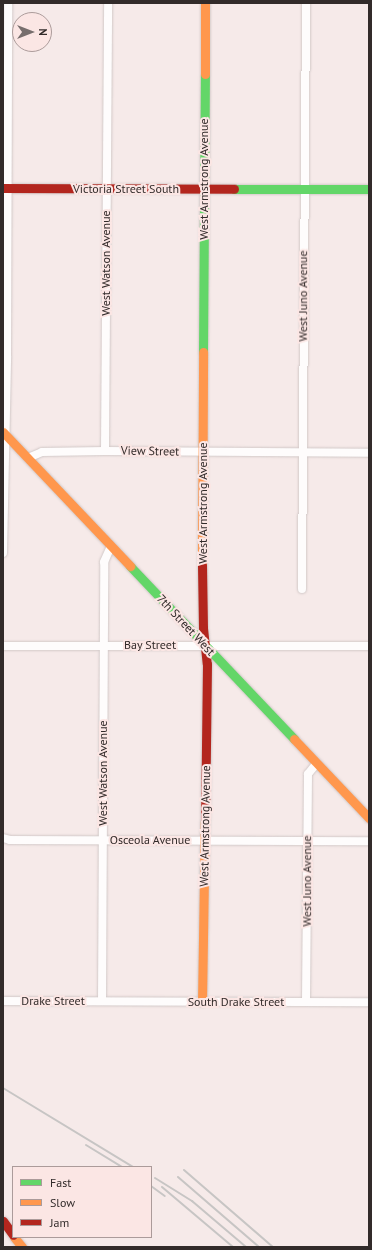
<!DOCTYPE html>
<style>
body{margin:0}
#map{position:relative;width:372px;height:1250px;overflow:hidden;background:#f6eae9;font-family:"PT Sans",sans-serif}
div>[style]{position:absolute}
.roads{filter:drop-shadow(0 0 1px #d1c8c7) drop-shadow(0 0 1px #d1c8c7)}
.street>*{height:8px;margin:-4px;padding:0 4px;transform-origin:4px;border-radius:4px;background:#fefcfc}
.fast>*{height:9px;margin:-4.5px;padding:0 4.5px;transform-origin:4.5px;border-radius:4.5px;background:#63d668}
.slow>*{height:9px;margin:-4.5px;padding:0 4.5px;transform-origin:4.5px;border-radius:4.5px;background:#ff974d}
.jam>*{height:9px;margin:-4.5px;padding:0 4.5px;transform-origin:4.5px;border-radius:4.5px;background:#b3261e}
.rail>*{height:2px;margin:-1px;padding:0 1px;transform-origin:1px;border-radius:1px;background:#c7c5c4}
span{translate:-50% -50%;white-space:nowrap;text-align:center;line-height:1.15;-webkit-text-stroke:4px #fbe6e4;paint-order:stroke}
.street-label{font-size:12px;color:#322b2a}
.frame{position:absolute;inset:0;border:4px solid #322b2a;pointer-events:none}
.legend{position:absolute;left:12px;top:1166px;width:140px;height:72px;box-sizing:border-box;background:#fbe6e4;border:1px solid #ab9b9a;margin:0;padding:5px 7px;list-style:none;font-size:12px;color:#322b2a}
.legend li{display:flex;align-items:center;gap:8px;height:20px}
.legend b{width:20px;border:1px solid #ab9b9a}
.north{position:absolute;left:12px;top:12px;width:40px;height:40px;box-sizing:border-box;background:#fbe6e4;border:1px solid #ab9b9a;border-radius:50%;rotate:90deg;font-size:11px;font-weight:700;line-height:16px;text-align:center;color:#322b2a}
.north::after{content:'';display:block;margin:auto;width:14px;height:18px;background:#776e6d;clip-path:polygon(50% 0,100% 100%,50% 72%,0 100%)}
</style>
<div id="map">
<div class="roads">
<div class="street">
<div style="left:105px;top:451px;width:448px;rotate:-89.6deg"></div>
<div style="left:28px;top:458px;width:15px;rotate:-23deg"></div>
<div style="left:42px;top:452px;width:63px;rotate:-0.9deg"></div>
<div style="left:105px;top:451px;width:264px;rotate:0.4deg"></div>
<div style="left:3px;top:553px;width:197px;rotate:-88.8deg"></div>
<div style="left:7px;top:356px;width:353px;rotate:-89.8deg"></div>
<div style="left:302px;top:589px;width:586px;rotate:-89.61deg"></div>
<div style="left:3px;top:646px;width:366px"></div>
<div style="left:3px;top:838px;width:7px;rotate:16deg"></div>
<div style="left:10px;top:840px;width:359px;rotate:0.2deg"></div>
<div style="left:3px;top:1001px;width:366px;rotate:0.2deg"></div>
<div style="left:102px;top:1001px;width:439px;rotate:-89.7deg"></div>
<div style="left:104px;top:562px;width:17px;rotate:-66deg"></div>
<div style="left:306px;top:1002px;width:228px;rotate:-89.5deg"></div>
<div style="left:308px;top:774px;width:14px;rotate:-51deg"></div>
</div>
<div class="fast">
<div style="left:234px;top:189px;width:135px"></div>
<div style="left:203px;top:352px;width:278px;rotate:-89.6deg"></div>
<div style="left:130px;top:566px;width:238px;rotate:46.5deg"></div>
</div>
<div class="slow">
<div style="left:205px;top:74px;width:71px;rotate:-90deg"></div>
<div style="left:3px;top:432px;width:185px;rotate:46.5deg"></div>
<div style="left:202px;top:565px;width:213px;rotate:-89.7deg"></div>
<div style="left:294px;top:739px;width:109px;rotate:46.5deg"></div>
<div style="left:202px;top:1002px;width:181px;rotate:-89.1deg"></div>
<div style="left:14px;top:1237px;width:13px;rotate:51deg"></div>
</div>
<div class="jam">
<div style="left:3px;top:188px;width:231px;rotate:0.2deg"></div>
<div style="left:202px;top:565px;width:63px;rotate:89.1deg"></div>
<div style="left:203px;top:628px;width:36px;rotate:84deg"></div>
<div style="left:207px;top:664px;width:157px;rotate:90.7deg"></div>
<div style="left:3px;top:1221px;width:17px;rotate:54deg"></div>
</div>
</div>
<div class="rail">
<div style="left:3px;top:1088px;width:152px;rotate:31.3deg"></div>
<div style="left:86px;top:1145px;width:42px;rotate:31.4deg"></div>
<div style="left:184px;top:1170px;width:118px;rotate:40.9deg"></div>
<div style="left:178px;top:1177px;width:107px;rotate:40.8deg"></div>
<div style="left:155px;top:1178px;width:44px;rotate:31.9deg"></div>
<div style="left:192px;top:1201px;width:71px;rotate:40.4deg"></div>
<div style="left:151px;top:1186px;width:17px;rotate:36deg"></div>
<div style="left:162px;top:1187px;width:93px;rotate:40.2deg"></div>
</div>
<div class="street-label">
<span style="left:204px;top:179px;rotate:-90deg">West Armstrong Avenue</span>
<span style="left:126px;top:189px">Victoria Street South</span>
<span style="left:106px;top:263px;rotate:-90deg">West Watson Avenue</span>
<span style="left:303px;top:296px;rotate:-90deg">West Juno Avenue</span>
<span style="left:150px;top:451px;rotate:1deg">View Street</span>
<span style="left:203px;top:503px;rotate:-90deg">West Armstrong Avenue</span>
<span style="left:186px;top:625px;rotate:47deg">7th Street West</span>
<span style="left:150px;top:645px">Bay Street</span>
<span style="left:103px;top:773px;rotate:-90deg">West Watson Avenue</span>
<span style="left:205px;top:826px;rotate:-89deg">West Armstrong Avenue</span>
<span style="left:150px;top:840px">Osceola Avenue</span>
<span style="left:307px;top:881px;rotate:-90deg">West Juno Avenue</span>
<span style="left:53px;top:1001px">Drake Street</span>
<span style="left:236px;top:1002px">South Drake Street</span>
</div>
<div class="frame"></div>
<ul class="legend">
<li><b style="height:5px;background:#63d668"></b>Fast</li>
<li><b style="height:5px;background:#ff974d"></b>Slow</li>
<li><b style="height:5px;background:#b3261e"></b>Jam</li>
</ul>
<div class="north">N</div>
</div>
